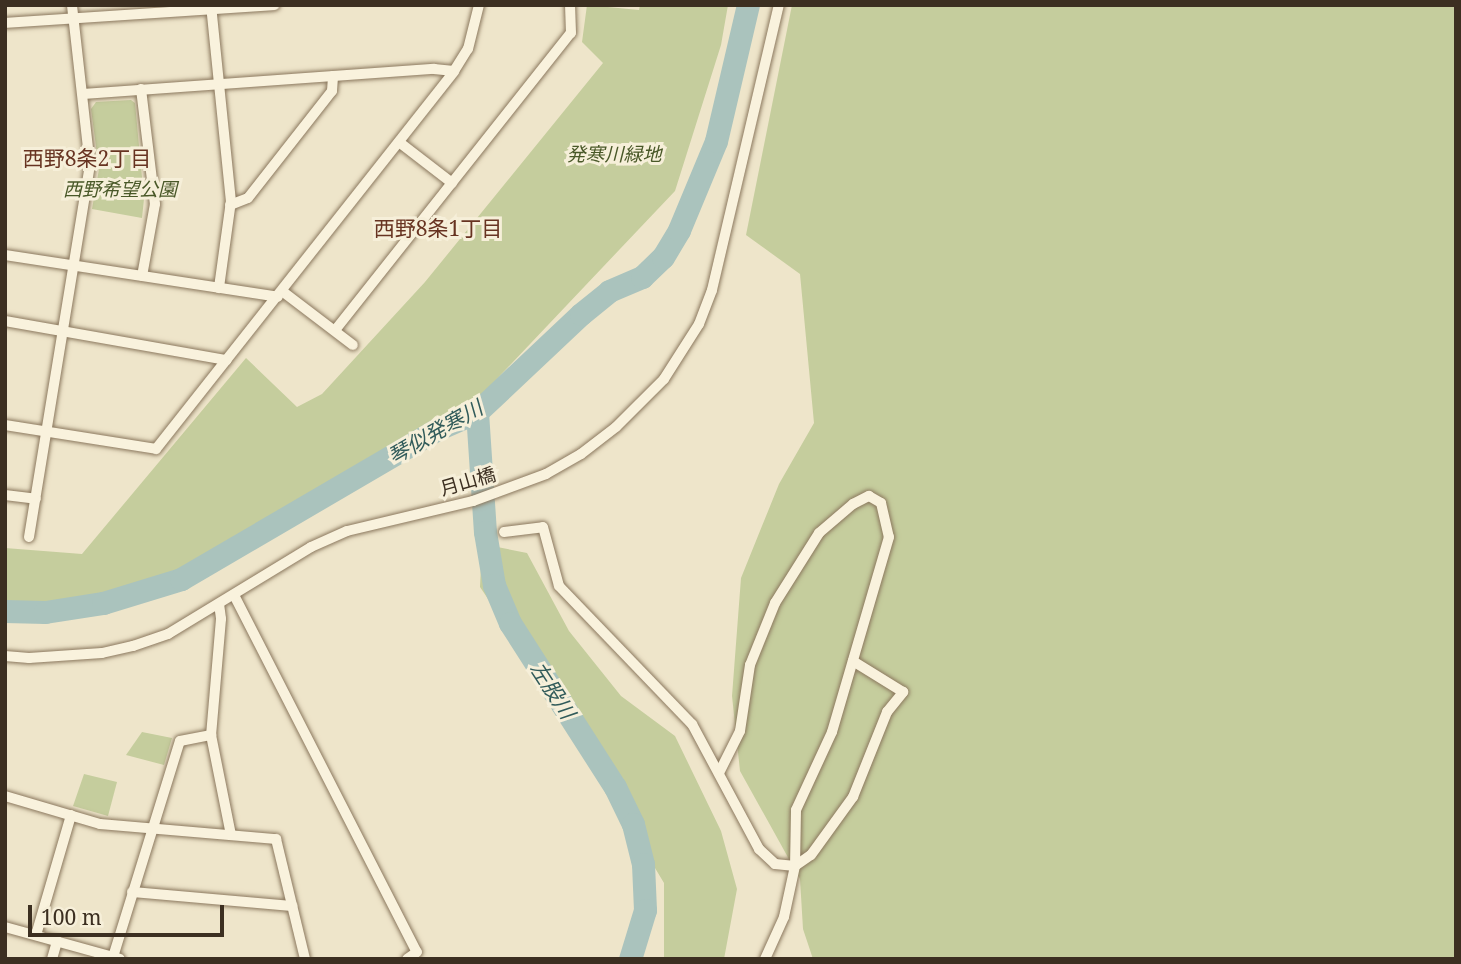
<!DOCTYPE html>
<meta charset="utf-8">
<style>
body{margin:0}
#map{position:relative;width:1461px;height:964px;overflow:hidden;background:#eee5ca;font-family:"Noto Serif","Noto Sans JP",serif}
div>[style]{position:absolute}
.green>*{inset:0;background:#c5cd9d}
.river>*{height:23px;margin:-11.5px;padding:0 11.5px;transform-origin:11.5px;border-radius:11.5px;background:#aac3bd}
.roads{filter:drop-shadow(0 0 2px #8b785e) drop-shadow(0 0 2px #8b785e)}
.minor>*{height:10px;margin:-5px;padding:0 5px;transform-origin:5px;border-radius:5px;background:#f9f2dd}
span{translate:-50% -50%;white-space:nowrap;text-align:center;line-height:1.15;-webkit-text-stroke:6px #f6efd9;paint-order:stroke}
.park-label{font-size:19px;color:#495828;font-style:italic}
.street-label{font-size:19px;color:#3c2f21}
.neighbourhood-label{font-size:21px;color:#673321}
.water-label{font-size:21px;color:#315b5a;font-style:italic}
.frame{position:absolute;inset:0;border:7px solid #3c2f21;pointer-events:none}
.scale{position:absolute;left:28px;top:905px;width:196px;height:32px;box-sizing:border-box;border:4px solid #3c2f21;border-top:0;padding-left:9px;font-size:21px;line-height:24px;white-space:nowrap;color:#3c2f21;-webkit-text-stroke:5px #f6efd9;paint-order:stroke}
</style>
<div id="map">
<div class="green">
<div style="clip-path:polygon(587px 5px,639px 10px,640px 5px,728px 5px,721px 45px,675px 191px,474px 403px,226px 543px,184px 572px,42px 608px,5px 603px,5px 548px,82px 554px,246px 358px,297px 407px,322px 394px,425px 282px,603px 63px,582px 42px)"></div>
<div style="clip-path:polygon(792px 5px,1456px 5px,1456px 959px,813px 959px,803px 929px,800px 879px,740px 771px,732px 696px,741px 578px,779px 484px,814px 423px,800px 274px,746px 235px)"></div>
<div style="clip-path:polygon(131px 100px,135px 103px,144px 199px,142px 218px,92px 209px,99px 169px,91px 109px,96px 102px)"></div>
<div style="clip-path:polygon(482px 544px,527px 553px,569px 631px,621px 696px,675px 736px,721px 831px,737px 889px,724px 959px,664px 959px,664px 883px,604px 783px,574px 711px,523px 651px,480px 587px)"></div>
<div style="clip-path:polygon(142px 732px,172px 738px,164px 765px,126px 755px)"></div>
<div style="clip-path:polygon(84px 774px,117px 782px,108px 816px,73px 806px)"></div>
</div>
<div class="river">
<div style="left:477px;top:412px;width:120px;rotate:86.2deg"></div>
<div style="left:485px;top:532px;width:54px;rotate:80.4deg"></div>
<div style="left:494px;top:585px;width:41px;rotate:67.2deg"></div>
<div style="left:510px;top:623px;width:195px;rotate:57.4deg"></div>
<div style="left:615px;top:787px;width:41px;rotate:64.1deg"></div>
<div style="left:633px;top:824px;width:41px;rotate:76deg"></div>
<div style="left:643px;top:864px;width:46px;rotate:87.5deg"></div>
<div style="left:645px;top:910px;width:51px;rotate:107deg"></div>
<div style="left:5px;top:611px;width:40px;rotate:1.4deg"></div>
<div style="left:45px;top:612px;width:59px;rotate:-8.8deg"></div>
<div style="left:103px;top:603px;width:82px;rotate:-17.1deg"></div>
<div style="left:181px;top:579px;width:298px;rotate:-30.3deg"></div>
<div style="left:438px;top:429px;width:43px;rotate:-23.6deg"></div>
<div style="left:477px;top:412px;width:143px;rotate:-43.3deg"></div>
<div style="left:581px;top:314px;width:36px;rotate:-39deg"></div>
<div style="left:609px;top:291px;width:36px;rotate:-23deg"></div>
<div style="left:642px;top:277px;width:29px;rotate:-44deg"></div>
<div style="left:663px;top:257px;width:31px;rotate:-59deg"></div>
<div style="left:679px;top:230px;width:96px;rotate:-67.4deg"></div>
<div style="left:716px;top:141px;width:140px;rotate:-76.8deg"></div>
</div>
<div class="roads">
<div class="minor">
<div style="left:211px;top:5px;width:197px;rotate:84.2deg"></div>
<div style="left:231px;top:201px;width:88px;rotate:97.9deg"></div>
<div style="left:5px;top:23px;width:270px;rotate:-3.8deg"></div>
<div style="left:141px;top:89px;width:116px;rotate:83.1deg"></div>
<div style="left:155px;top:204px;width:73px;rotate:100.2deg"></div>
<div style="left:83px;top:94px;width:352px;rotate:-4.1deg"></div>
<div style="left:434px;top:69px;width:20px;rotate:6deg"></div>
<div style="left:399px;top:142px;width:67px;rotate:37.7deg"></div>
<div style="left:230px;top:205px;width:19px;rotate:-21deg"></div>
<div style="left:248px;top:198px;width:136px;rotate:-51.9deg"></div>
<div style="left:332px;top:91px;width:15px;rotate:-86deg"></div>
<div style="left:5px;top:255px;width:276px;rotate:8.7deg"></div>
<div style="left:282px;top:291px;width:89px;rotate:37.3deg"></div>
<div style="left:5px;top:321px;width:225px;rotate:10deg"></div>
<div style="left:336px;top:329px;width:378px;rotate:-51.6deg"></div>
<div style="left:571px;top:33px;width:28px;rotate:-92deg"></div>
<div style="left:5px;top:425px;width:153px;rotate:9deg"></div>
<div style="left:156px;top:449px;width:481px;rotate:-51.7deg"></div>
<div style="left:454px;top:71px;width:26px;rotate:-58deg"></div>
<div style="left:468px;top:49px;width:45px;rotate:-76deg"></div>
<div style="left:5px;top:495px;width:31px;rotate:7deg"></div>
<div style="left:504px;top:532px;width:39px;rotate:-7deg"></div>
<div style="left:543px;top:527px;width:61px;rotate:74.8deg"></div>
<div style="left:559px;top:586px;width:192px;rotate:46.1deg"></div>
<div style="left:692px;top:724px;width:142px;rotate:61.8deg"></div>
<div style="left:759px;top:849px;width:22px;rotate:43deg"></div>
<div style="left:775px;top:864px;width:20px;rotate:6deg"></div>
<div style="left:795px;top:866px;width:19px;rotate:-35deg"></div>
<div style="left:811px;top:855px;width:72px;rotate:-54.1deg"></div>
<div style="left:853px;top:797px;width:92px;rotate:-68.2deg"></div>
<div style="left:887px;top:712px;width:26px;rotate:-51deg"></div>
<div style="left:903px;top:692px;width:59px;rotate:-148.2deg"></div>
<div style="left:29px;top:537px;width:376px;rotate:-80.7deg"></div>
<div style="left:90px;top:166px;width:162px;rotate:-96.4deg"></div>
<div style="left:234px;top:595px;width:401px;rotate:62.9deg"></div>
<div style="left:417px;top:952px;width:12px;rotate:145deg"></div>
<div style="left:219px;top:604px;width:15px;rotate:82deg"></div>
<div style="left:221px;top:619px;width:116px;rotate:94.9deg"></div>
<div style="left:211px;top:735px;width:102px;rotate:78.7deg"></div>
<div style="left:5px;top:656px;width:24px;rotate:5deg"></div>
<div style="left:29px;top:658px;width:73px;rotate:-3.9deg"></div>
<div style="left:102px;top:653px;width:32px;rotate:-13deg"></div>
<div style="left:133px;top:646px;width:37px;rotate:-19deg"></div>
<div style="left:168px;top:634px;width:167px;rotate:-31.3deg"></div>
<div style="left:311px;top:547px;width:39px;rotate:-24deg"></div>
<div style="left:347px;top:531px;width:130px;rotate:-13.4deg"></div>
<div style="left:473px;top:501px;width:78px;rotate:-20.3deg"></div>
<div style="left:546px;top:474px;width:40px;rotate:-29.7deg"></div>
<div style="left:581px;top:454px;width:44px;rotate:-37.6deg"></div>
<div style="left:616px;top:427px;width:68px;rotate:-45deg"></div>
<div style="left:664px;top:379px;width:65px;rotate:-57.5deg"></div>
<div style="left:699px;top:324px;width:36px;rotate:-69deg"></div>
<div style="left:712px;top:290px;width:293px;rotate:-76.8deg"></div>
<div style="left:719px;top:773px;width:47px;rotate:-63.4deg"></div>
<div style="left:740px;top:731px;width:67px;rotate:-81.4deg"></div>
<div style="left:750px;top:665px;width:67px;rotate:-68deg"></div>
<div style="left:775px;top:603px;width:83px;rotate:-57.8deg"></div>
<div style="left:819px;top:533px;width:45px;rotate:-40.5deg"></div>
<div style="left:853px;top:504px;width:18px;rotate:-27deg"></div>
<div style="left:869px;top:496px;width:14px;rotate:30deg"></div>
<div style="left:881px;top:503px;width:35px;rotate:77deg"></div>
<div style="left:889px;top:537px;width:203px;rotate:106.3deg"></div>
<div style="left:832px;top:732px;width:86px;rotate:114.8deg"></div>
<div style="left:796px;top:810px;width:56px;rotate:91deg"></div>
<div style="left:795px;top:866px;width:52px;rotate:102.2deg"></div>
<div style="left:784px;top:917px;width:46px;rotate:114.3deg"></div>
<div style="left:5px;top:796px;width:99px;rotate:16.4deg"></div>
<div style="left:100px;top:824px;width:177px;rotate:4.9deg"></div>
<div style="left:276px;top:839px;width:123px;rotate:76.4deg"></div>
<div style="left:132px;top:892px;width:161px;rotate:5deg"></div>
<div style="left:5px;top:927px;width:119px;rotate:15.5deg"></div>
<div style="left:36px;top:935px;width:125px;rotate:-73.7deg"></div>
<div style="left:113px;top:957px;width:226px;rotate:-72.8deg"></div>
<div style="left:180px;top:741px;width:32px;rotate:-11deg"></div>
<div style="left:52px;top:959px;width:19px;rotate:-74deg"></div>
</div>
</div>
<div class="park-label">
<span style="left:614px;top:155px">発寒川緑地</span>
<span style="left:120px;top:190px">西野希望公園</span>
</div>
<div class="street-label">
<span style="left:468px;top:482px;rotate:-16deg">月山橋</span>
</div>
<div class="neighbourhood-label">
<span style="left:87px;top:158px">西野8条2丁目</span>
<span style="left:438px;top:228px">西野8条1丁目</span>
</div>
<div class="water-label">
<span style="left:435px;top:432px;rotate:-30deg">琴似発寒川</span>
<span style="left:553px;top:690px;rotate:57deg">左股川</span>
</div>
<div class="frame"></div>
<div class="scale">100 m</div>
</div>
